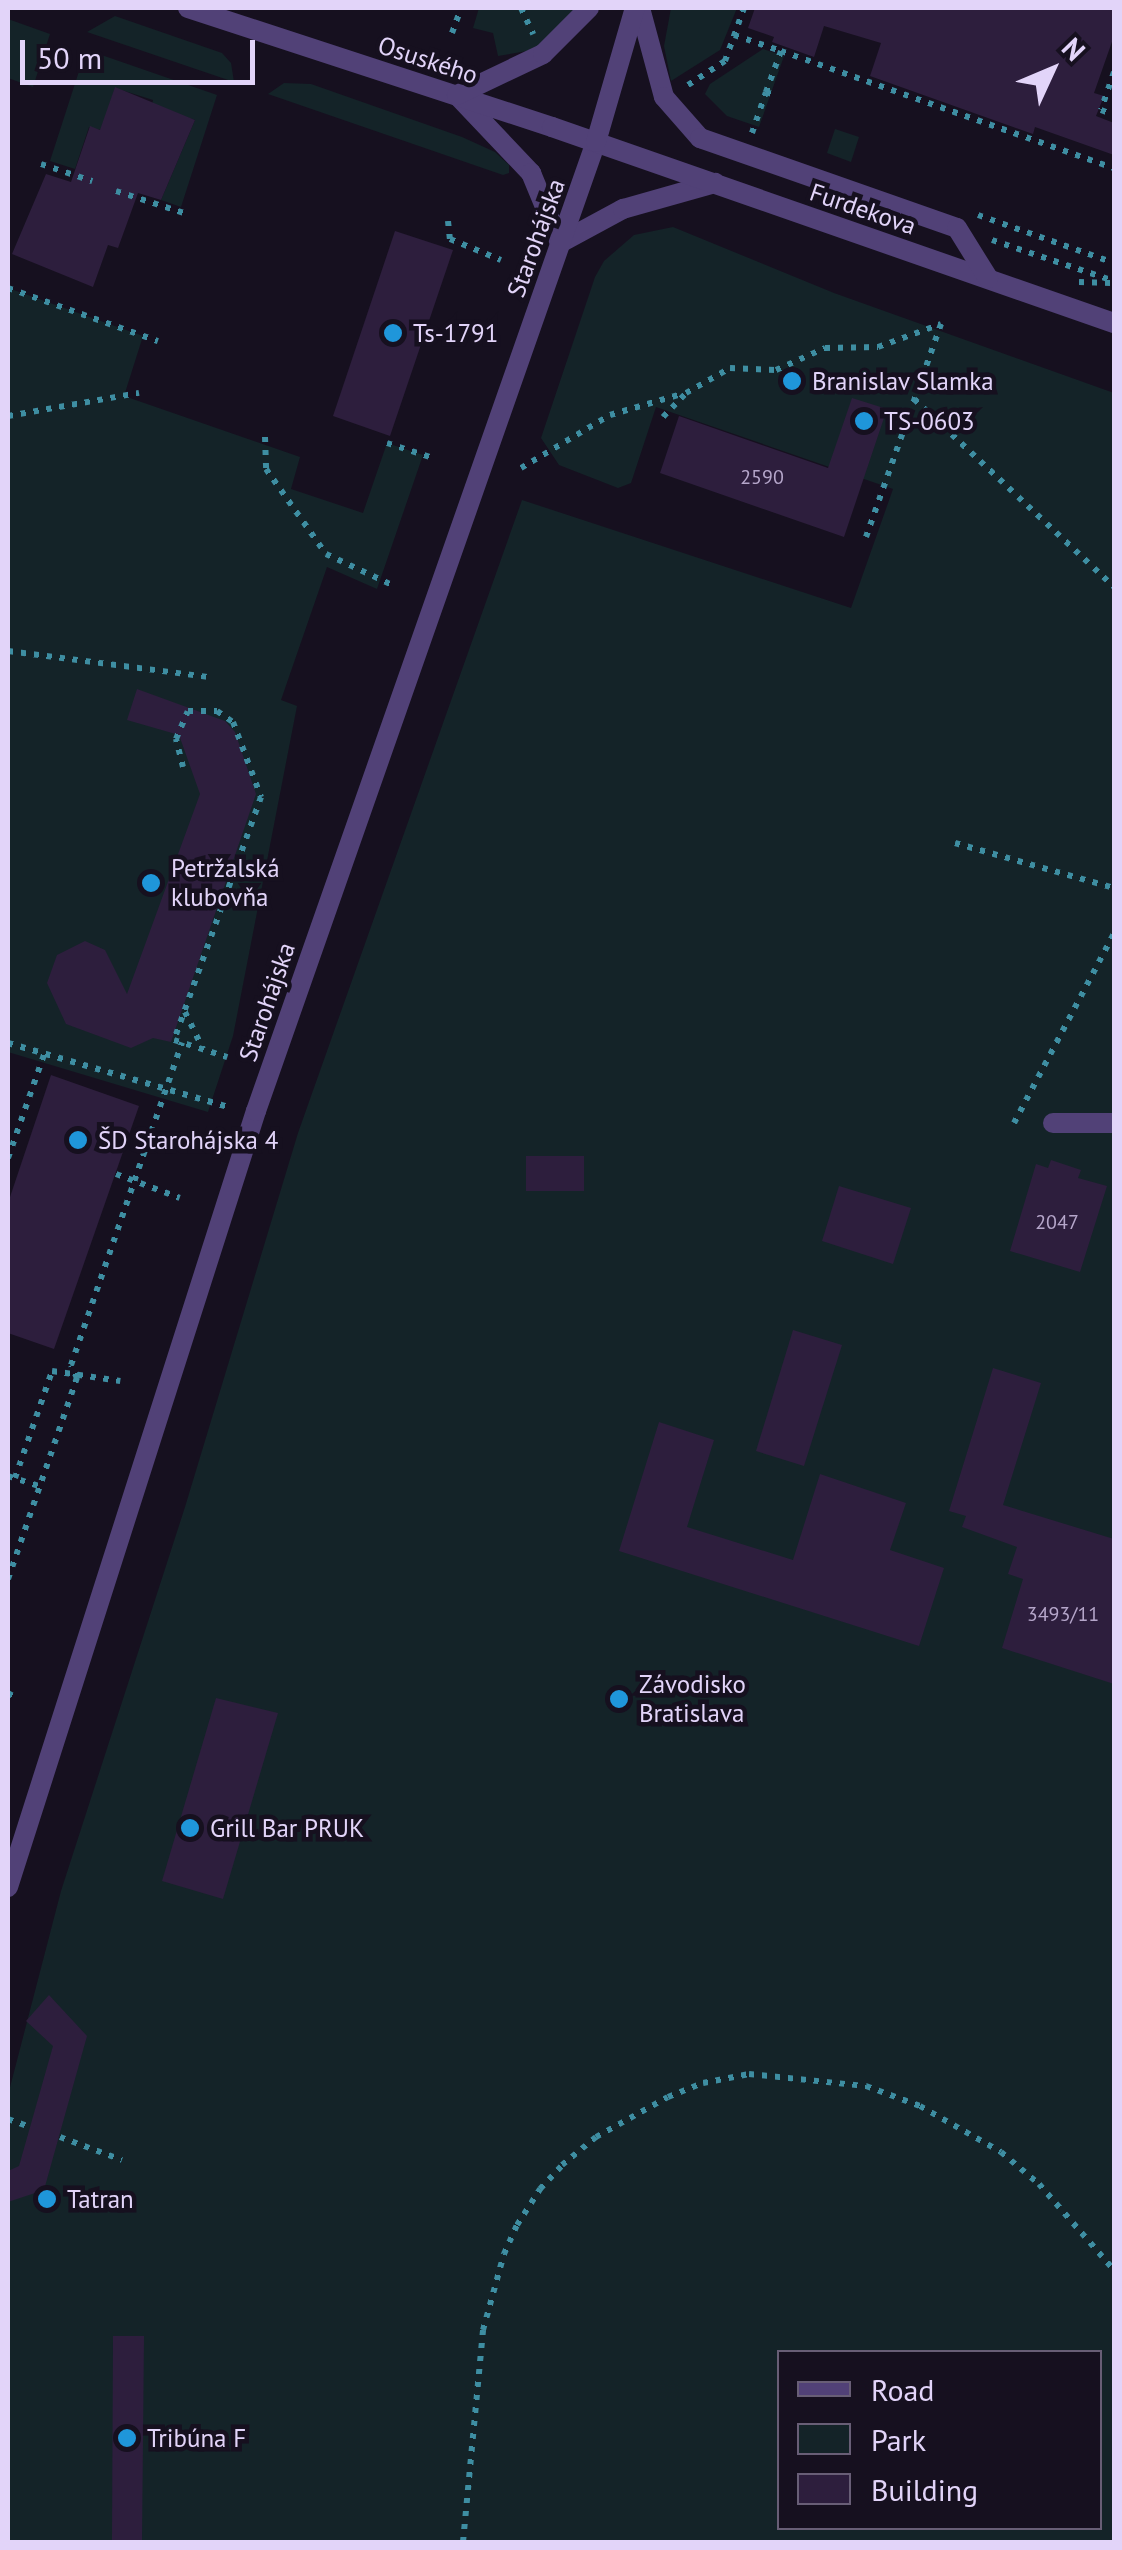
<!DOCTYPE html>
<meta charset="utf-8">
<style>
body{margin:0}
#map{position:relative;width:1122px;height:2550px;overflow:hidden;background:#16101f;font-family:"PT Sans",sans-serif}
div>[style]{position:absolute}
.green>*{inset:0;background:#142328}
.building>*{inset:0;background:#2d1e3d}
.path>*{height:6px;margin-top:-3px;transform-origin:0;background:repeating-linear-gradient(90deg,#3e8ea2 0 5px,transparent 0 13px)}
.minor>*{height:20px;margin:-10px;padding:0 10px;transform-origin:10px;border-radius:10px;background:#514177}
.tertiary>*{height:20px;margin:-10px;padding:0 10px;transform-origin:10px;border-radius:10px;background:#514177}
.dots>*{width:28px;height:28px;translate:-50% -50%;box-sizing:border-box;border:5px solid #16101f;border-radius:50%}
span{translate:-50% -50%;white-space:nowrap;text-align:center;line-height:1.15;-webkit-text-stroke:9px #16101f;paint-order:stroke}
.number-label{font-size:20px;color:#b5a6ca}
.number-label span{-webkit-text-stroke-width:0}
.street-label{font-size:25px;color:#e2d4f9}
.poi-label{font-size:25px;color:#e2d4f9}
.left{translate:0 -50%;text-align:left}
.frame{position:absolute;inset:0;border:10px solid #e2d4f9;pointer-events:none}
.legend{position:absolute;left:777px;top:2350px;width:325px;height:180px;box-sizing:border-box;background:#16101f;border:2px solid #685e76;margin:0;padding:12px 18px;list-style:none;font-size:30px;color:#e2d4f9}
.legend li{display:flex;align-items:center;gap:20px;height:50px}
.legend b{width:50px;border:2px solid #685e76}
.north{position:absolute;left:1002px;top:20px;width:100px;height:100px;-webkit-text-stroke:8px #16101f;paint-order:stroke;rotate:46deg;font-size:28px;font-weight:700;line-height:40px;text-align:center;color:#e2d4f9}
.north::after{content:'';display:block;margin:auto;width:35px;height:45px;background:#e2d4f9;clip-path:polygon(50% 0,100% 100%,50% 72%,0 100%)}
.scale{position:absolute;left:20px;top:40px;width:235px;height:45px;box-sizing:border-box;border:5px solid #e2d4f9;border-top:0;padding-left:12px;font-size:30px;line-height:35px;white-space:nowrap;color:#e2d4f9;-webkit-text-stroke:8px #16101f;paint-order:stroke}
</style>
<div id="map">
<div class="green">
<div style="clip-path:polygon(479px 8px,578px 8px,549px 40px,527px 51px,498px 56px,493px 33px,473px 28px)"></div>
<div style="clip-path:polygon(671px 8px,737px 8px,720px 50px,671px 81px,664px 46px)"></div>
<div style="clip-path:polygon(115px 16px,222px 53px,231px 63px,234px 82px,87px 32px)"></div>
<div style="clip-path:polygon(8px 19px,50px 34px,33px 87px,8px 78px)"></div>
<div style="clip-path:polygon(763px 49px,784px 56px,759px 127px,727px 116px,705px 94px,710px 84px)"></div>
<div style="clip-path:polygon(90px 51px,217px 95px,181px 207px,161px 200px,195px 120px,152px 105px,153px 100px,115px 88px,101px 130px,89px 127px,75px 169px,50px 161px,82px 62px)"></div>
<div style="clip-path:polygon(284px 83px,311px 84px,462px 137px,495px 152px,509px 165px,509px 173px,503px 175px,268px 94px)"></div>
<div style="clip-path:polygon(835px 129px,859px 137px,851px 162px,827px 153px)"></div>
<div style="clip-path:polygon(evenodd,673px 227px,834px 293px,1114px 393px,1114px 2542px,8px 2542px,8px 2095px,61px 1891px,185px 1507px,298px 1133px,522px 500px,851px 608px,893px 489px,656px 407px,631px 483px,618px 488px,559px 465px,541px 438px,595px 277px,604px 261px,634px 235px,673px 227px,780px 2352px,1100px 2352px,1100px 2528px,780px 2528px,780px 2352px)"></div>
<div style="clip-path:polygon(8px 288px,143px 336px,124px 396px,300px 457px,291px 489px,363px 513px,387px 443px,423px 455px,377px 589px,327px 567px,281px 700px,297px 706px,233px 1036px,208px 1112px,8px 1052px)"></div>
</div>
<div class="building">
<div style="clip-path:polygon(755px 8px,1114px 8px,1114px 36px,1094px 93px,1104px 96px,1096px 116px,1114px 123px,1114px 155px,1035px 127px,1033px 134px,870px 76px,881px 43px,824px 26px,814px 57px,772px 42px,774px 37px,748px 28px)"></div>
<div style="clip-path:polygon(115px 87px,195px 120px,161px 200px,138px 193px,118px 248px,108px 245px,93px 287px,12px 254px,46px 174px,71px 182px,90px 126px,100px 130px)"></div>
<div style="clip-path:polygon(395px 231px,453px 250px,390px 436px,333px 416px)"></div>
<div style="clip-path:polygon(852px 398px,887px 409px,844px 537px,660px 473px,679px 416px,828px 468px)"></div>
<div style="clip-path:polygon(137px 689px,225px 721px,235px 732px,256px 794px,171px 1042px,153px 1038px,131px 1048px,66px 1024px,47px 983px,57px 955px,85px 941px,105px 950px,127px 994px,200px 794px,179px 735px,127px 720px)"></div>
<div style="clip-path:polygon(51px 1075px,139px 1106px,54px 1349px,8px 1333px,8px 1203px)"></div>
<div style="clip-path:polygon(526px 1156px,584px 1156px,584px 1191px,526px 1191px)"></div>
<div style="clip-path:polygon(1051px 1160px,1081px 1170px,1078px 1178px,1107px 1186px,1080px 1272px,1010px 1251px,1036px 1164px,1048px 1168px)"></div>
<div style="clip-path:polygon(839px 1186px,911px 1208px,893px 1264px,822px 1241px)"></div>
<div style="clip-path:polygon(793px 1330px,842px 1345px,804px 1466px,756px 1451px)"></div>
<div style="clip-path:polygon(993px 1368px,1041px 1383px,1003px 1505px,1114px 1539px,1114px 1684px,1002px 1648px,1023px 1579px,1008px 1574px,1017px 1547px,962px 1527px,966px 1516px,949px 1511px)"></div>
<div style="clip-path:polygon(659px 1422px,714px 1440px,687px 1527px,793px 1560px,820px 1474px,906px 1503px,890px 1550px,944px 1568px,919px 1646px,619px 1551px)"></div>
<div style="clip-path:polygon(216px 1698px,278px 1713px,223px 1899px,162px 1881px)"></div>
<div style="clip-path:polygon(49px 1995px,87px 2036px,44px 2190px,8px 2202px,8px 2171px,19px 2166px,53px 2046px,26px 2021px)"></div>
<div style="clip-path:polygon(113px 2336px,144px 2336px,142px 2541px,112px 2540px)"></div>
</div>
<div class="path">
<div style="left:521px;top:8px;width:29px;rotate:65deg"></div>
<div style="left:452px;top:33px;width:27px;rotate:-70deg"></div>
<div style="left:734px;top:35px;width:50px;rotate:18.8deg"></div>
<div style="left:781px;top:51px;width:44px;rotate:110.1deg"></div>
<div style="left:766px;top:92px;width:9px;rotate:18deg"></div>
<div style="left:781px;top:51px;width:353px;rotate:19.4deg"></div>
<div style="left:1114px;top:72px;width:40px;rotate:108.9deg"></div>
<div style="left:1101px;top:110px;width:14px;rotate:21deg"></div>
<div style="left:688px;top:85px;width:44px;rotate:-33deg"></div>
<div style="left:725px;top:61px;width:56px;rotate:-70.3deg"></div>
<div style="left:752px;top:133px;width:43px;rotate:-71.1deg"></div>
<div style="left:41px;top:164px;width:54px;rotate:18.4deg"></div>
<div style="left:116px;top:191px;width:71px;rotate:17.9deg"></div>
<div style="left:978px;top:215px;width:144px;rotate:19.4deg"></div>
<div style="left:448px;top:221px;width:18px;rotate:84deg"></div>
<div style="left:450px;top:239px;width:55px;rotate:22.4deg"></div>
<div style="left:992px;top:240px;width:129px;rotate:18.6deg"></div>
<div style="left:1079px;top:282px;width:32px;rotate:2deg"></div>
<div style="left:8px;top:288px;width:159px;rotate:19.5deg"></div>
<div style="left:914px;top:399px;width:274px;rotate:43.2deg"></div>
<div style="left:8px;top:416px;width:133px;rotate:-10deg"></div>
<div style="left:663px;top:417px;width:33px;rotate:-46deg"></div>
<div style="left:686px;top:393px;width:51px;rotate:-29.6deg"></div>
<div style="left:730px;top:368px;width:46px;rotate:2.5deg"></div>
<div style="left:776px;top:370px;width:54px;rotate:-24.2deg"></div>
<div style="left:825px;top:348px;width:53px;rotate:-1.1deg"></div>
<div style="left:878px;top:347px;width:67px;rotate:-20.1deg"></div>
<div style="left:265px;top:437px;width:32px;rotate:88deg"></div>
<div style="left:266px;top:469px;width:104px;rotate:54.8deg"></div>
<div style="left:326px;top:554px;width:71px;rotate:25.1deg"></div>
<div style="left:387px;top:443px;width:48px;rotate:18.1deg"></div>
<div style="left:521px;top:468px;width:104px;rotate:-30.8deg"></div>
<div style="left:610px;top:415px;width:75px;rotate:-16.3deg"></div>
<div style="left:866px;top:537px;width:226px;rotate:-70.6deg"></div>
<div style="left:8px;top:651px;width:201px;rotate:7.4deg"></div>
<div style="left:183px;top:767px;width:29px;rotate:-104deg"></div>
<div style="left:176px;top:739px;width:30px;rotate:-67deg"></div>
<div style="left:188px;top:711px;width:29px"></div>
<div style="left:217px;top:711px;width:19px;rotate:35deg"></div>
<div style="left:233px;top:722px;width:80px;rotate:69.5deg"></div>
<div style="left:261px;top:797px;width:258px;rotate:109.7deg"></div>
<div style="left:174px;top:1040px;width:56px;rotate:17.8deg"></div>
<div style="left:955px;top:843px;width:165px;rotate:15.8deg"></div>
<div style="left:185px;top:1012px;width:41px;rotate:64.1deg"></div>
<div style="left:8px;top:1043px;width:233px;rotate:16.2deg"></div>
<div style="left:1014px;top:1123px;width:215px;rotate:-62.2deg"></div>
<div style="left:8px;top:1158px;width:112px;rotate:-70.8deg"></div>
<div style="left:116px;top:1174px;width:68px;rotate:20.6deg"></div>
<div style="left:8px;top:1476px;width:32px;rotate:18deg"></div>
<div style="left:15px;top:1478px;width:113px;rotate:-70.9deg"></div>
<div style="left:52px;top:1371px;width:69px;rotate:8.4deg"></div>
<div style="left:8px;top:1579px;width:213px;rotate:-71.1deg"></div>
<div style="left:77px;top:1378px;width:14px;rotate:-115deg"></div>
<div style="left:71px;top:1365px;width:341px;rotate:-71deg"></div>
<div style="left:8px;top:1693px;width:8px;rotate:30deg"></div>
<div style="left:8px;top:2119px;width:23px;rotate:20deg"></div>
<div style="left:60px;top:2137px;width:66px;rotate:20.4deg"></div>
<div style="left:463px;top:2542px;width:213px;rotate:-84.6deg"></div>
<div style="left:483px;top:2330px;width:79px;rotate:-74.6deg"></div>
<div style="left:504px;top:2254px;width:32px;rotate:-66deg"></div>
<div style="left:517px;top:2225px;width:43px;rotate:-57.4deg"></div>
<div style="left:540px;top:2189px;width:33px;rotate:-47deg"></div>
<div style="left:562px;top:2165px;width:44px;rotate:-39.5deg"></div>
<div style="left:596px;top:2137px;width:82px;rotate:-29.1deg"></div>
<div style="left:668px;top:2097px;width:38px;rotate:-22deg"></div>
<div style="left:703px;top:2083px;width:47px;rotate:-11.1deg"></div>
<div style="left:749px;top:2074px;width:118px;rotate:5.9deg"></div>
<div style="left:866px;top:2086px;width:58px;rotate:20.3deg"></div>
<div style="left:920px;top:2106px;width:93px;rotate:29.6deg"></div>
<div style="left:1001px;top:2152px;width:50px;rotate:40.1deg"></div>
<div style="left:1039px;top:2184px;width:114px;rotate:48.9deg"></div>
</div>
<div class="minor">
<div style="left:457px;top:95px;width:108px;rotate:46.5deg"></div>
<div style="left:531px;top:173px;width:76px;rotate:67.5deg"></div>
<div style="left:560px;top:243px;width:72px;rotate:-28.4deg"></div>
<div style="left:623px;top:209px;width:96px;rotate:-15.8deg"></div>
<div style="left:1053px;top:1123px;width:61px"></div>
<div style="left:8px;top:1887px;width:815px;rotate:-72.28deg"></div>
<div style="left:256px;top:1111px;width:1027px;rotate:-70.67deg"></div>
</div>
<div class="tertiary">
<div style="left:188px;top:8px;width:383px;rotate:18.1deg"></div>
<div style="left:552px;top:127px;width:595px;rotate:19.23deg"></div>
<div style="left:640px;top:8px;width:92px;rotate:74.9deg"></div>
<div style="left:664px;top:97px;width:55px;rotate:48.7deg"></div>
<div style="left:700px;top:138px;width:272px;rotate:19.3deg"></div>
<div style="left:957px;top:228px;width:59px;rotate:58.2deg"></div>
<div style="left:457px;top:95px;width:95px;rotate:-25.5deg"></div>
<div style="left:543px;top:54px;width:65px;rotate:-45deg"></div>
<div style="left:596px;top:142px;width:140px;rotate:-73.8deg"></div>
</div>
<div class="dots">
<div style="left:393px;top:333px;background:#1f96da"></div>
<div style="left:792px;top:381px;background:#1f96da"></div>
<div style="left:864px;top:421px;background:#1f96da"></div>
<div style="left:151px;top:883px;background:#1f96da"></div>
<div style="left:78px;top:1140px;background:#1f96da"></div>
<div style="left:619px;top:1699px;background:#1f96da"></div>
<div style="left:190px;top:1828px;background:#1f96da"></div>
<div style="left:47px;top:2199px;background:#1f96da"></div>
<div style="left:127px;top:2438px;background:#1f96da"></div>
</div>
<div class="number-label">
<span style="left:762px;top:477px">2590</span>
<span style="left:1057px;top:1222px">2047</span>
<span style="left:1063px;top:1614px">3493/11</span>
</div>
<div class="street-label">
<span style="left:428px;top:60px;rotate:18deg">Osuského</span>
<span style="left:863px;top:209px;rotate:19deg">Furdekova</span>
<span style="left:536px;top:238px;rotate:-70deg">Starohájska</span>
<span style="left:267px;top:1002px;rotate:-71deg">Starohájska</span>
</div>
<div class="poi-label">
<span class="left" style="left:413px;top:333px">Ts-1791</span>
<span class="left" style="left:812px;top:381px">Branislav Slamka</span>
<span class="left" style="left:884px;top:421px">TS-0603</span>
<span class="left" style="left:171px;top:883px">Petržalská<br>klubovňa</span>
<span class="left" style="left:98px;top:1140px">ŠD Starohájska 4</span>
<span class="left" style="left:639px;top:1699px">Závodisko<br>Bratislava</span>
<span class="left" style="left:210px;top:1828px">Grill Bar PRUK</span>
<span class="left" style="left:67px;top:2199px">Tatran</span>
<span class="left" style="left:147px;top:2438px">Tribúna F</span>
</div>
<div class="frame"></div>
<ul class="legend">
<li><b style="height:12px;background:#514177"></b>Road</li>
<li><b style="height:28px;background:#142328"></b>Park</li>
<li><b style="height:28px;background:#2d1e3d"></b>Building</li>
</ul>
<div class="north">N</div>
<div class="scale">50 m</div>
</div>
